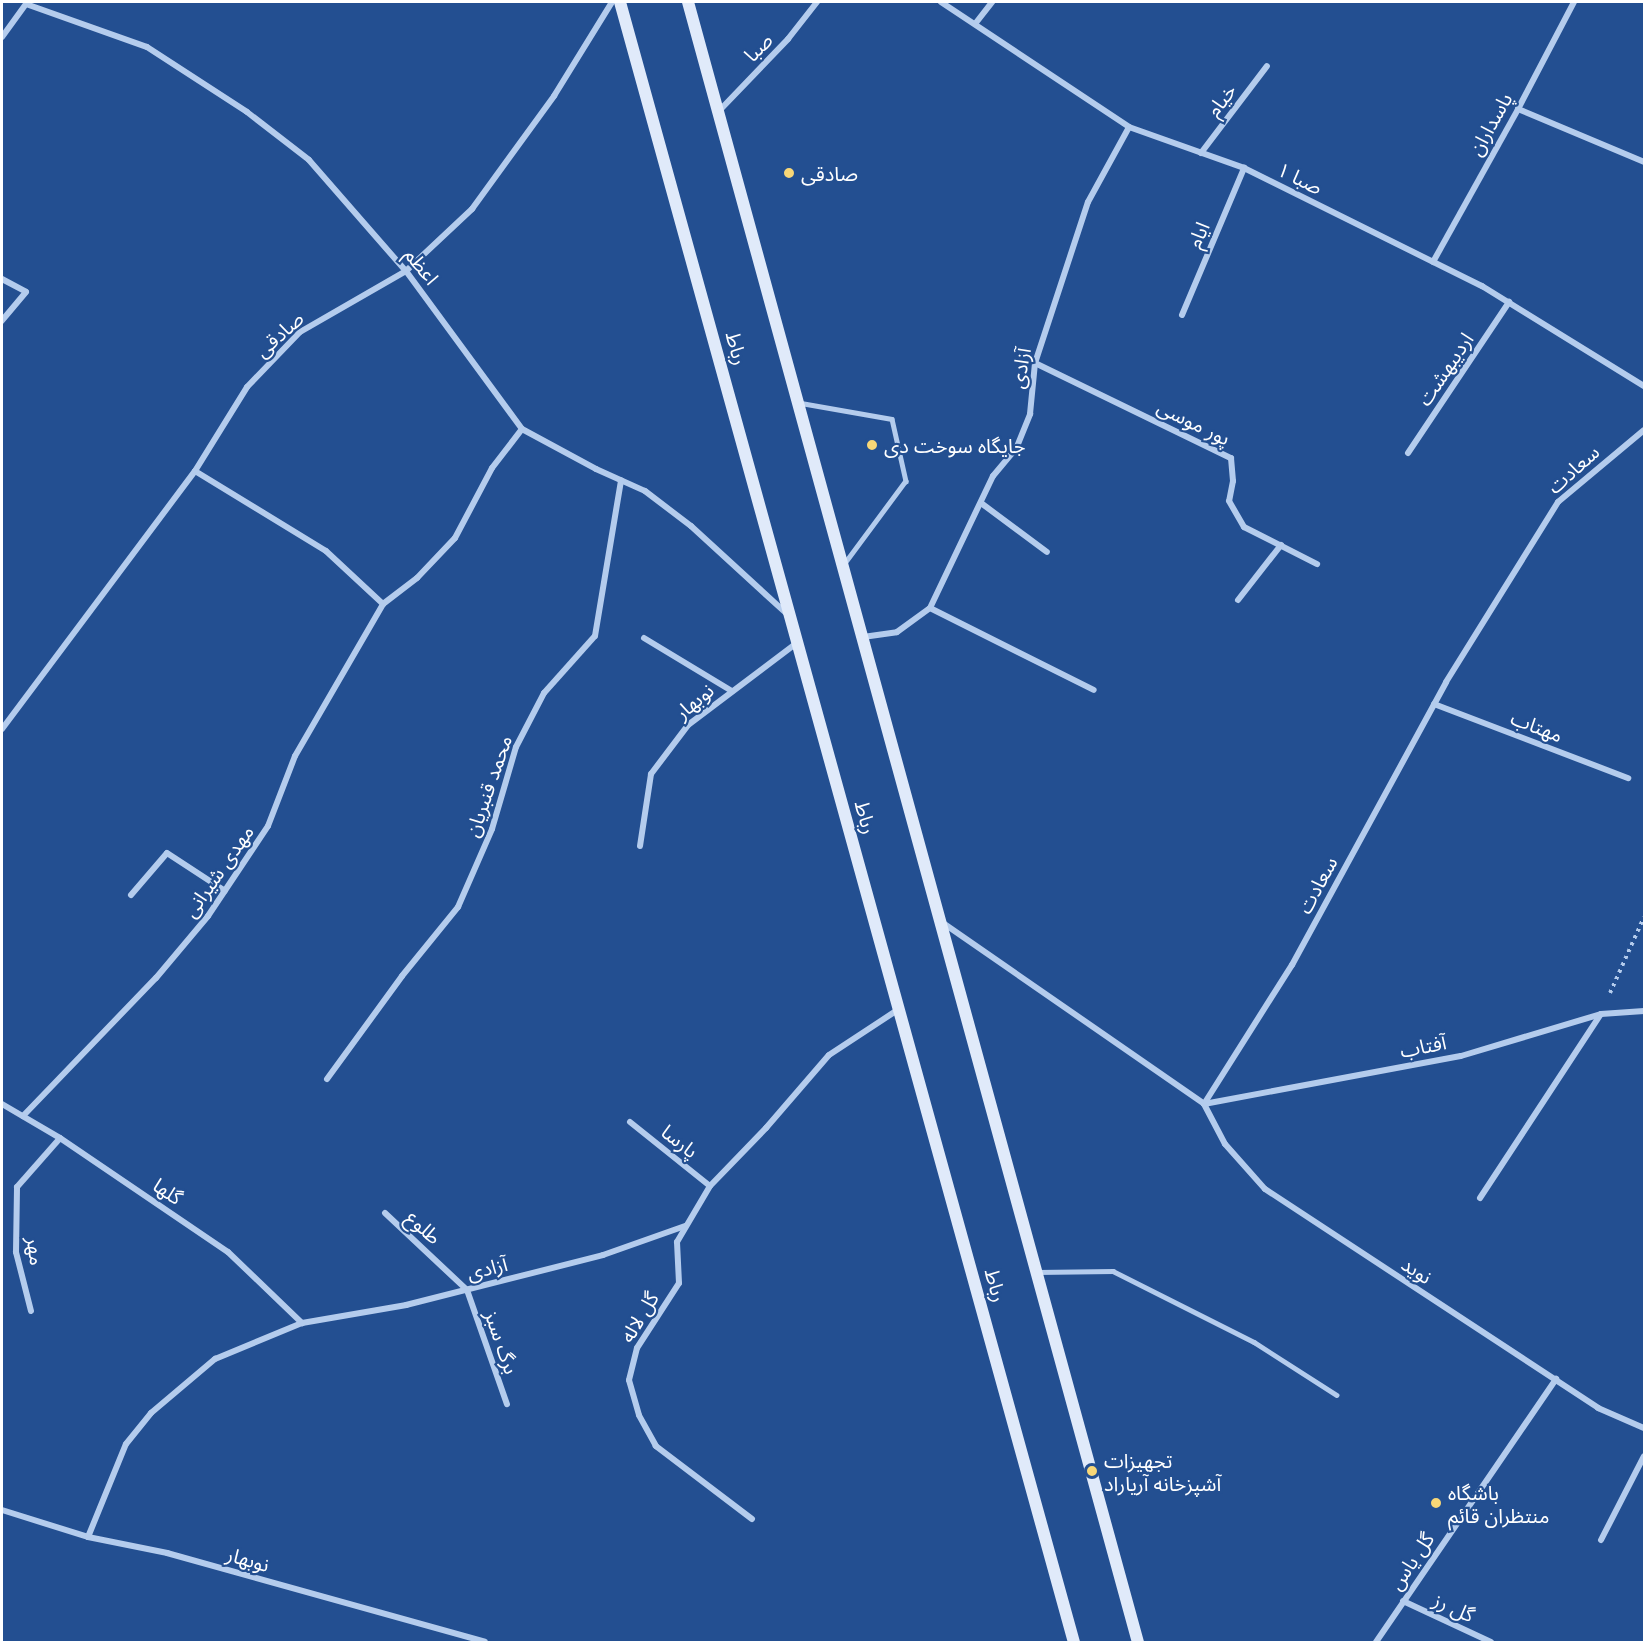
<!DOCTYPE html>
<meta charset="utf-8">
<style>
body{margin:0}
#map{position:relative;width:1646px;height:1644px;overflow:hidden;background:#234f91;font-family:"Open Sans","Noto Sans Arabic",sans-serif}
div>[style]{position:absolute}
.path>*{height:4px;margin-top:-2px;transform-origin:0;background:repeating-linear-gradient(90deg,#b4cced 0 3px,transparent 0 7.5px)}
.service>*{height:4.5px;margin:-2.25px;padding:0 2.25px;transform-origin:2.25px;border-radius:2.25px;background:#b4cced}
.minor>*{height:6px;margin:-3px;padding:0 3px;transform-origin:3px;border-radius:3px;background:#b4cced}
.secondary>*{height:12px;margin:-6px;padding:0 6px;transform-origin:6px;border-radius:6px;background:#e0eafa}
.dots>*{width:16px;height:16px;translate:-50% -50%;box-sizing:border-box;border:3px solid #234f91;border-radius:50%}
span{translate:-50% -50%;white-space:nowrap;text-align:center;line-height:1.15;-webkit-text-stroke:4.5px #234f91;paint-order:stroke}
.street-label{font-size:20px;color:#fff}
.poi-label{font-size:20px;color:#fff}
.left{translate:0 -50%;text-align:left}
.frame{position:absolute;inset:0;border:3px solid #fff;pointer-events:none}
</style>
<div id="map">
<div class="path">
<div style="left:1610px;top:993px;width:83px;rotate:-65.9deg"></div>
</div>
<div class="service">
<div style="left:801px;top:403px;width:92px;rotate:10deg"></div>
<div style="left:892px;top:419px;width:64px;rotate:77.3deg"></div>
<div style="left:906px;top:481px;width:102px;rotate:126.6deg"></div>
<div style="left:1037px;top:1272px;width:76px;rotate:-0.8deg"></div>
<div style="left:1113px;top:1271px;width:158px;rotate:26.7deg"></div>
<div style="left:1254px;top:1342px;width:98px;rotate:32.6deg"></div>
</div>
<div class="minor">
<div style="left:941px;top:2px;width:226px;rotate:33.6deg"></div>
<div style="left:1129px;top:127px;width:122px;rotate:19.6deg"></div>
<div style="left:1244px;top:168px;width:266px;rotate:26.4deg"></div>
<div style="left:1482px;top:286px;width:190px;rotate:31.7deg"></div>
<div style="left:975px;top:24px;width:28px;rotate:-52deg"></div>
<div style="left:2px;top:37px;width:41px;rotate:-54deg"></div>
<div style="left:26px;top:4px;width:128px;rotate:19.6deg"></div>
<div style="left:147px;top:47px;width:119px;rotate:33deg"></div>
<div style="left:247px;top:112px;width:78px;rotate:37.7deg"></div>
<div style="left:309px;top:160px;width:147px;rotate:48.9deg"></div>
<div style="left:406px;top:271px;width:196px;rotate:53.7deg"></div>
<div style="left:522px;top:429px;width:84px;rotate:28.4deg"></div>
<div style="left:596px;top:469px;width:54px;rotate:24.2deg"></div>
<div style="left:645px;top:491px;width:58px;rotate:37.3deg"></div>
<div style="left:691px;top:526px;width:129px;rotate:42.5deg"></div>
<div style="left:1518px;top:109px;width:137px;rotate:22.8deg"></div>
<div style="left:719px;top:111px;width:100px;rotate:-46.2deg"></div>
<div style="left:788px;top:39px;width:47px;rotate:-51.9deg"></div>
<div style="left:1201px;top:153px;width:109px;rotate:-52.8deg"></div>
<div style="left:1433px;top:262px;width:175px;rotate:-60.9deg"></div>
<div style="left:1518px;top:109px;width:121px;rotate:-62.4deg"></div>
<div style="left:2px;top:279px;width:27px;rotate:28deg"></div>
<div style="left:26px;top:292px;width:38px;rotate:130deg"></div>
<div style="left:1182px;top:315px;width:160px;rotate:-67.1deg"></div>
<div style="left:1035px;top:363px;width:218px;rotate:25.9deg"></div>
<div style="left:1231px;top:458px;width:23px;rotate:85deg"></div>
<div style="left:1233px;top:481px;width:20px;rotate:101deg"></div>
<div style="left:1229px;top:501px;width:30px;rotate:60deg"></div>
<div style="left:1244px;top:527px;width:82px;rotate:26.9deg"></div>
<div style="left:1408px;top:453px;width:182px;rotate:-56.2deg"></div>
<div style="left:195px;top:471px;width:153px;rotate:31.4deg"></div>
<div style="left:326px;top:551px;width:78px;rotate:42.9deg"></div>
<div style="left:981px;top:503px;width:82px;rotate:36.6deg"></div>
<div style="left:1238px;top:600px;width:70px;rotate:-52deg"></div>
<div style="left:930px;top:608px;width:183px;rotate:26.6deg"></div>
<div style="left:863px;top:637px;width:34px;rotate:-8deg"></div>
<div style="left:897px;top:632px;width:41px;rotate:-36deg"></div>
<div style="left:930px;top:608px;width:146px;rotate:-64.5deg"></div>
<div style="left:993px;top:476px;width:35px;rotate:-50deg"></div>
<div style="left:1016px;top:449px;width:38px;rotate:-68deg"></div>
<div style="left:1030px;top:414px;width:51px;rotate:-84.4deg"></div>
<div style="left:1035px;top:363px;width:169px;rotate:-71.8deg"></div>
<div style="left:1088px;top:202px;width:85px;rotate:-61.3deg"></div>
<div style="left:644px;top:638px;width:103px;rotate:31.1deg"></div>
<div style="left:1434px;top:704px;width:208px;rotate:20.9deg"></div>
<div style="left:2px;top:729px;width:322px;rotate:-53.2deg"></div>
<div style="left:195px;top:471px;width:99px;rotate:-58.2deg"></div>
<div style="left:247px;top:387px;width:76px;rotate:-46.1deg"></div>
<div style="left:300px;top:332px;width:122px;rotate:-29.9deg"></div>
<div style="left:406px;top:271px;width:91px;rotate:-43.2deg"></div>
<div style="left:472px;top:209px;width:140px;rotate:-54deg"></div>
<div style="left:554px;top:96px;width:110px;rotate:-58.3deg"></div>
<div style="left:640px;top:846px;width:73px;rotate:-81.3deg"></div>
<div style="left:651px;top:774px;width:61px;rotate:-52.9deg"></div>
<div style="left:688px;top:725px;width:138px;rotate:-37deg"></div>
<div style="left:131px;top:895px;width:55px;rotate:-49.4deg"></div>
<div style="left:167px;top:853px;width:69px;rotate:33.2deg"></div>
<div style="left:943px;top:923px;width:318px;rotate:34.7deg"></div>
<div style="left:1204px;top:1104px;width:45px;rotate:62.3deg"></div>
<div style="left:1225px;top:1144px;width:60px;rotate:48.4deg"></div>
<div style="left:1265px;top:1189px;width:399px;rotate:33.3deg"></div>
<div style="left:1598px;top:1408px;width:50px;rotate:23.5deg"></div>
<div style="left:327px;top:1079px;width:127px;rotate:-53.9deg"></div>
<div style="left:402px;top:976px;width:89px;rotate:-50.9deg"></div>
<div style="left:458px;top:907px;width:85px;rotate:-66.4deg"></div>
<div style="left:492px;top:829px;width:85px;rotate:-73.7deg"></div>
<div style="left:516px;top:747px;width:61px;rotate:-62.6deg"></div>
<div style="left:544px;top:693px;width:76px;rotate:-48.2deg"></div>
<div style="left:595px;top:636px;width:158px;rotate:-80.5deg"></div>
<div style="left:2px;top:1104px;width:67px;rotate:30.4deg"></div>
<div style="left:60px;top:1138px;width:203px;rotate:34.2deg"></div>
<div style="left:228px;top:1252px;width:103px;rotate:43.8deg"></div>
<div style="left:1204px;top:1104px;width:165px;rotate:-57.7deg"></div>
<div style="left:1292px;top:965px;width:322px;rotate:-61.4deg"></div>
<div style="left:1446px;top:682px;width:212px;rotate:-58.1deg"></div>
<div style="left:1558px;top:502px;width:112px;rotate:-39.9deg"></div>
<div style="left:1204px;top:1104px;width:261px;rotate:-10.6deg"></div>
<div style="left:1461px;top:1056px;width:146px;rotate:-16.7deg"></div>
<div style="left:1601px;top:1014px;width:43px;rotate:-4deg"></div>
<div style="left:23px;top:1116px;width:192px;rotate:-46.1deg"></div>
<div style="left:156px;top:978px;width:81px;rotate:-50deg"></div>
<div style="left:208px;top:916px;width:108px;rotate:-56.3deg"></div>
<div style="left:268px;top:826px;width:75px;rotate:-68.9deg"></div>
<div style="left:295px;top:756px;width:176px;rotate:-59.9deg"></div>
<div style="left:383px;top:604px;width:43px;rotate:-37.4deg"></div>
<div style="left:417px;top:578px;width:55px;rotate:-46.5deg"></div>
<div style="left:455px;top:538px;width:79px;rotate:-62.1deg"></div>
<div style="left:492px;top:468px;width:49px;rotate:-52.4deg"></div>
<div style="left:630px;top:1122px;width:102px;rotate:38.7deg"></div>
<div style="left:1480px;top:1198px;width:220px;rotate:-56.7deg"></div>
<div style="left:385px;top:1213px;width:112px;rotate:43.2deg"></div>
<div style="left:467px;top:1290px;width:121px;rotate:70.7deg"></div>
<div style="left:31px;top:1311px;width:61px;rotate:-104.3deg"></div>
<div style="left:16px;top:1252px;width:65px;rotate:-89.1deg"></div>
<div style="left:17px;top:1187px;width:65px;rotate:-48.7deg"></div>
<div style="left:2px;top:1510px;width:90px;rotate:17.4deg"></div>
<div style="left:88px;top:1537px;width:81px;rotate:11.4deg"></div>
<div style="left:167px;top:1553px;width:330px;rotate:15.6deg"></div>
<div style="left:752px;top:1519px;width:121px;rotate:-142.8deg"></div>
<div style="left:656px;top:1446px;width:35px;rotate:-119deg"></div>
<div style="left:639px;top:1415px;width:36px;rotate:-106deg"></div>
<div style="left:629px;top:1380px;width:33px;rotate:-76deg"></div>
<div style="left:637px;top:1348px;width:77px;rotate:-57.1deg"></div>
<div style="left:679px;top:1283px;width:41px;rotate:-92.8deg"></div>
<div style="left:677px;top:1242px;width:65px;rotate:-59.5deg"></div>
<div style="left:710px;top:1186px;width:81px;rotate:-46deg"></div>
<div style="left:766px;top:1128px;width:96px;rotate:-49.2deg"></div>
<div style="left:829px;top:1055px;width:84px;rotate:-33.3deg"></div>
<div style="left:88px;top:1537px;width:100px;rotate:-67.8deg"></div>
<div style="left:126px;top:1444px;width:40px;rotate:-51deg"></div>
<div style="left:151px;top:1413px;width:84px;rotate:-40.2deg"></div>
<div style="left:215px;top:1359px;width:94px;rotate:-22.5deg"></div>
<div style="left:302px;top:1323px;width:106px;rotate:-9.8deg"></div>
<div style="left:406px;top:1305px;width:203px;rotate:-14.2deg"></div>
<div style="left:603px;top:1255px;width:87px;rotate:-19.5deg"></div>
<div style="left:1601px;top:1540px;width:94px;rotate:-62.9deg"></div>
<div style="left:1403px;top:1601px;width:97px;rotate:25deg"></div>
<div style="left:1376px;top:1642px;width:319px;rotate:-55.6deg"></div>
</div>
<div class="secondary">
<div style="left:620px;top:2px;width:1702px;rotate:74.53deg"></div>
<div style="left:688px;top:2px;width:1701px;rotate:74.66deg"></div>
</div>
<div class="dots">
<div style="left:789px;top:173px;background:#f8d777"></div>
<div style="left:872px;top:445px;background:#f8d777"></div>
<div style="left:1092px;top:1471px;background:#f8d777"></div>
<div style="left:1436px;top:1503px;background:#f8d777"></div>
</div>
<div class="street-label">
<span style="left:758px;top:47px;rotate:-46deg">صبا</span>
<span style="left:1221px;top:100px;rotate:-53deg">خیام</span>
<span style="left:1490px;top:124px;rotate:-61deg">پاسداران</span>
<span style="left:1300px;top:178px;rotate:26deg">صبا ۱</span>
<span style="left:1198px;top:235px;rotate:-67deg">ایام</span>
<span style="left:422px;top:266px;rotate:51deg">اعظم</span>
<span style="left:279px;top:334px;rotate:-42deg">صادقی</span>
<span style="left:737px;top:348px;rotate:75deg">رباط</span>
<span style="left:1020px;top:368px;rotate:-80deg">آزادی</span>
<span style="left:1445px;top:369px;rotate:-56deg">اردیبهشت</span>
<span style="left:1194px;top:422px;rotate:26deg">پور موسی</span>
<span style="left:1573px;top:469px;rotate:-42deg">سعادت</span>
<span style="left:694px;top:701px;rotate:-40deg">نوبهار</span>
<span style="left:1537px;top:726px;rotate:21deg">مهتاب</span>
<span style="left:488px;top:786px;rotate:-71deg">محمد قنبریان</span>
<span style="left:866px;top:817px;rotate:75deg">رباط</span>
<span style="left:218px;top:871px;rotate:-55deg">مهدی شیرانی</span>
<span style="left:1317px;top:885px;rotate:-62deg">سعادت</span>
<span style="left:1423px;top:1046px;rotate:-11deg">آفتاب</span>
<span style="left:680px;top:1141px;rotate:38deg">پارسا</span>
<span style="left:168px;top:1191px;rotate:34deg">گلها</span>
<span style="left:424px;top:1227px;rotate:43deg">طلوع</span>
<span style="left:36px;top:1251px;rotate:83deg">مهر</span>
<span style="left:487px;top:1268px;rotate:-14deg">آزادی</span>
<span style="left:1417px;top:1270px;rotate:33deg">نوید</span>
<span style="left:996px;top:1285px;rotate:75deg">رباط</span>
<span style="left:639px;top:1317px;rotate:-59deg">گل لاله</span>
<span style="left:502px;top:1342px;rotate:71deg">برگ سبز</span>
<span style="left:248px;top:1559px;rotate:16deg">نوبهار</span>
<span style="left:1411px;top:1561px;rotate:-56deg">گل یاس</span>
<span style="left:1454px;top:1607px;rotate:25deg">گل رز</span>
</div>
<div class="poi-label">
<span class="left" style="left:801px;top:173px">صادقی</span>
<span class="left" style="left:884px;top:445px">جایگاه سوخت دی</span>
<span class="left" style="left:1104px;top:1472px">تجهیزات<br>آشپزخانه آریاراد</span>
<span class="left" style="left:1448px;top:1504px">باشگاه<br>منتظران قائم</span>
</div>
<div class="frame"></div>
</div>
